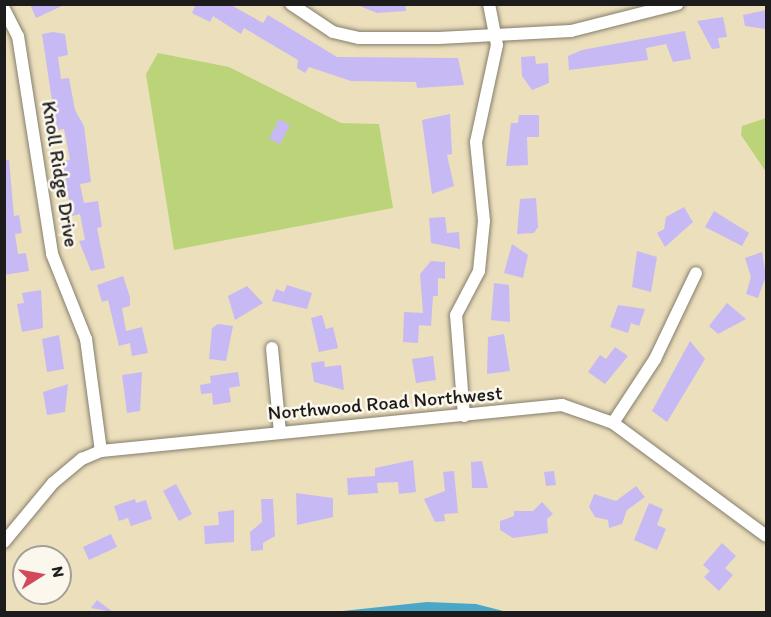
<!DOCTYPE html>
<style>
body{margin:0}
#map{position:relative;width:771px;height:617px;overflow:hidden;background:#ecdfbc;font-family:Itim,sans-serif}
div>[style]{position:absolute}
.green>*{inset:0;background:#bbd479}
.water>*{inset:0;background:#4aa7c8}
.building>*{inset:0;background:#c7b9f4}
.roads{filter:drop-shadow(0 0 2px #847e6c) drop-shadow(0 0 2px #847e6c)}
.minor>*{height:12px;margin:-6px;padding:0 6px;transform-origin:6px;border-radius:6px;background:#fff}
span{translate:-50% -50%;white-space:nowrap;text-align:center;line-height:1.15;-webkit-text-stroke:5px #fbf7ec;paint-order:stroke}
.street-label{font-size:20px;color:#1c1c1c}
.frame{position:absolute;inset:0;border:6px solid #1c1c1c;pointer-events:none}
.north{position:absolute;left:12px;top:545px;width:60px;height:60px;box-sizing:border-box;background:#fbf7ec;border:2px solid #a29f99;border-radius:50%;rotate:79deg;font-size:16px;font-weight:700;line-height:24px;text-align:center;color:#1c1c1c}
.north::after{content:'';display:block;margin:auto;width:21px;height:27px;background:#d1495b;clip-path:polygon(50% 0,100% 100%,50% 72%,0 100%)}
</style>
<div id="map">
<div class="green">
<div style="clip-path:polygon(158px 53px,229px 67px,341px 123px,379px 124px,393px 208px,174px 250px,146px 74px)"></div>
<div style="clip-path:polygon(766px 118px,766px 172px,741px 135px,742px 126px)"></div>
</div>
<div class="water">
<div style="clip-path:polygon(427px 602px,476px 604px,507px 612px,333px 612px)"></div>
</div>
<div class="building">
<div style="clip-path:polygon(30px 4px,66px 4px,36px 18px)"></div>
<div style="clip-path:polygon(196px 4px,229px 4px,263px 23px,268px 15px,337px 57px,458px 58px,464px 85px,417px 88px,416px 82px,351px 81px,309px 67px,305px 73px,297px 68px,298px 60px,244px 28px,241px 34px,213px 16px,210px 22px,192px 13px)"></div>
<div style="clip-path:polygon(355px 4px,405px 4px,406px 11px,377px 13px)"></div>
<div style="clip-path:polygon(766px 10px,766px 29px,745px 26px,743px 15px)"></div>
<div style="clip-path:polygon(723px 17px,727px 37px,718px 38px,720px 48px,712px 49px,697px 21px)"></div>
<div style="clip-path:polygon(685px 31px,691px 59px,673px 62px,666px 44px,646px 48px,648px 60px,569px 70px,568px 56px,582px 50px)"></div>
<div style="clip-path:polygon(53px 32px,65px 34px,68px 55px,58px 57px,61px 79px,69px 78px,75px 110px,84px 126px,91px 182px,80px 184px,84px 203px,98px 201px,102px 227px,97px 228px,105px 268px,91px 271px,79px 241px,85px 240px,80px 214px,72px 216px,62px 161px,70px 160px,64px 129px,58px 130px,54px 114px,42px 34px)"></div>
<div style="clip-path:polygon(535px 56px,536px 64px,548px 63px,549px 83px,532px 90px,522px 76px,521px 57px)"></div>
<div style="clip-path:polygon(450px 114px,452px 154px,447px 155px,454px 186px,432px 194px,422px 120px)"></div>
<div style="clip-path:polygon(519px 115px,539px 115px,539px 137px,527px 137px,528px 165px,506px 166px,511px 123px,518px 123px)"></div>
<div style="clip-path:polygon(279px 119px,290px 125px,280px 144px,269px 139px)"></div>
<div style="clip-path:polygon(4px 160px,9px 160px,14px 216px,19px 215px,22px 233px,15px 234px,18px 254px,26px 253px,29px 271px,4px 275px)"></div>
<div style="clip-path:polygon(536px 198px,538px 227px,534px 233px,517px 234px,520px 199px)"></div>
<div style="clip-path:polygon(684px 207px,693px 222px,665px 247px,657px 233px,664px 229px,666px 217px)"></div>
<div style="clip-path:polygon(714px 211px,749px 233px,742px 246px,705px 227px)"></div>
<div style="clip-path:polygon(445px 217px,447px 233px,459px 232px,460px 249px,431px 243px,429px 218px)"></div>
<div style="clip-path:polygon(512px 244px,528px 255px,523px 278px,504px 273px)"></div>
<div style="clip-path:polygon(637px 251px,657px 257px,651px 292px,632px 287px)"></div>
<div style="clip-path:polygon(762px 252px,766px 276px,758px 298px,746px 294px,751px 277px,745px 258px)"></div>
<div style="clip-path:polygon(431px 261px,445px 262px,445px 279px,438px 278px,438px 296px,433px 296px,431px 326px,419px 325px,418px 343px,403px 342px,404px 312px,423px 313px,420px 274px)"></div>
<div style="clip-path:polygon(123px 276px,130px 297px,130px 306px,122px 308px,126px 331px,142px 327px,148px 353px,132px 356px,130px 343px,119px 346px,108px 300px,102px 302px,97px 285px)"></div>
<div style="clip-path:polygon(494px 283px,509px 285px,510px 322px,491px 320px)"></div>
<div style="clip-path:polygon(287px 285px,312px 293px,307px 309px,272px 301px,276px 289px,284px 292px)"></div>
<div style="clip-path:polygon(247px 286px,263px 303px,235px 320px,228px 296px)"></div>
<div style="clip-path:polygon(41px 290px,43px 328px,22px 332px,17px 304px,24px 303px,22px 293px)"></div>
<div style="clip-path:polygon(727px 303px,746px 319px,718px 334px,709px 326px)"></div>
<div style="clip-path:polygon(618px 305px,645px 309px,639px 326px,631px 323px,628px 333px,610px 327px)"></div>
<div style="clip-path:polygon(322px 315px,326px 329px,333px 327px,338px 348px,319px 352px,311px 318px)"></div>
<div style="clip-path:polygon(218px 324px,233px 326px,226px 361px,209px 359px,212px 328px)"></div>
<div style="clip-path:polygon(504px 334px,510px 371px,487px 374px,488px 337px)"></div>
<div style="clip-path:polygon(59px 335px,64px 369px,47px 372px,42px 339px)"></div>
<div style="clip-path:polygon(690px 341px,705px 359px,667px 422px,652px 411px)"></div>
<div style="clip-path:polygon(615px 347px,628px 356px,605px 384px,588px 372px,600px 355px,606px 359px)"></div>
<div style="clip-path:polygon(433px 356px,436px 380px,416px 383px,412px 359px)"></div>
<div style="clip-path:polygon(324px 361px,325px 367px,341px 365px,344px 390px,314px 382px,311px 363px)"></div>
<div style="clip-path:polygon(142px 372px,140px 411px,127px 413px,122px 375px)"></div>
<div style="clip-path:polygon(238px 372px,240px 386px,229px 388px,231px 402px,213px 405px,212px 393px,201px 394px,200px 385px,211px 383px,210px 376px)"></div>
<div style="clip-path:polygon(68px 384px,65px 412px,47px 415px,43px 392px)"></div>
<div style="clip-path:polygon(413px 460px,416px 492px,399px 494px,398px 482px,377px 483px,378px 493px,348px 495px,347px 478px,375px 476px,375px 468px)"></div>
<div style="clip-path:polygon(482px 461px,488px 488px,472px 488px,471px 462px)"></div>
<div style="clip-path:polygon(454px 471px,458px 513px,444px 514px,445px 521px,435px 522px,424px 499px,445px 491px,443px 472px)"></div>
<div style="clip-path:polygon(554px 471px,556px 485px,546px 486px,544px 472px)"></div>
<div style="clip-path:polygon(176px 484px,192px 514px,179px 521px,163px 491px)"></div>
<div style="clip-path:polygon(636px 486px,645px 497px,627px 510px,622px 524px,609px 528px,608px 520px,595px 517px,589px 507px,594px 494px,616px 501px)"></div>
<div style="clip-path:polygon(296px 493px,333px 498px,333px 517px,297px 525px)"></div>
<div style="clip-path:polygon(135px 499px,136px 503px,146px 500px,152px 519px,131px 526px,128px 518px,119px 521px,114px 506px)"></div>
<div style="clip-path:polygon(261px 499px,273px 499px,275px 536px,263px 543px,263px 550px,251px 551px,250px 532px,262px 522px)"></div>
<div style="clip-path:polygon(542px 502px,553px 514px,547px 519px,548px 533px,513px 538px,500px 530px,500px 521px,514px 516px,514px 511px,533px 511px)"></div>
<div style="clip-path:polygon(649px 503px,663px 509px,657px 525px,666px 529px,657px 550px,634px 540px)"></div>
<div style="clip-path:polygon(234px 510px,234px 542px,205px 544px,204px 526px,219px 525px,218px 512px)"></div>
<div style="clip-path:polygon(111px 534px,117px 547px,89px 560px,83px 547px)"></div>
<div style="clip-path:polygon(722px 543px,736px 556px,725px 568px,733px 575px,719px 591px,704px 577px,710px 571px,703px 565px)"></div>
<div style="clip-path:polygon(97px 600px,113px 612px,91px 608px)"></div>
</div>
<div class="roads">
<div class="minor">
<div style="left:291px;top:4px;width:50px;rotate:33.7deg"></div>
<div style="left:333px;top:32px;width:27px;rotate:13deg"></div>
<div style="left:359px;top:38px;width:80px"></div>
<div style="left:439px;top:38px;width:132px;rotate:-3deg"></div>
<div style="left:571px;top:31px;width:110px;rotate:-14.2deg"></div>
<div style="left:4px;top:9px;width:30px;rotate:63deg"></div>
<div style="left:18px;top:36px;width:221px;rotate:81.1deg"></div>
<div style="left:52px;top:254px;width:92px;rotate:68.2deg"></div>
<div style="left:86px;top:339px;width:113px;rotate:82.4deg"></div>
<div style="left:272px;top:348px;width:85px;rotate:84.6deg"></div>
<div style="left:464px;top:416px;width:101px;rotate:-94.5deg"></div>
<div style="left:456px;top:315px;width:50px;rotate:-62.4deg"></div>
<div style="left:479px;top:271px;width:50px;rotate:-84.3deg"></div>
<div style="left:484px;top:221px;width:79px;rotate:-95.8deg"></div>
<div style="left:476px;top:142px;width:99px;rotate:-77.8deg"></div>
<div style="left:497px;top:45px;width:42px;rotate:-101deg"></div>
<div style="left:613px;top:423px;width:77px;rotate:-56.7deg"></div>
<div style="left:655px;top:359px;width:95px;rotate:-64.5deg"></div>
<div style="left:4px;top:542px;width:77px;rotate:-50.3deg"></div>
<div style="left:53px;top:483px;width:38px;rotate:-40deg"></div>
<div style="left:82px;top:459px;width:21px;rotate:-23deg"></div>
<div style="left:101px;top:451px;width:463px;rotate:-5.7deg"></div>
<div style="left:562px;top:405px;width:54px;rotate:19.4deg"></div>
<div style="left:613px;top:423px;width:190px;rotate:36.4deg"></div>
</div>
</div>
<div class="street-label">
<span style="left:60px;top:174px;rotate:81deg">Knoll Ridge Drive</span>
<span style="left:385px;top:403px;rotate:-5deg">Northwood Road Northwest</span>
</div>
<div class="frame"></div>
<div class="north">N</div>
</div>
